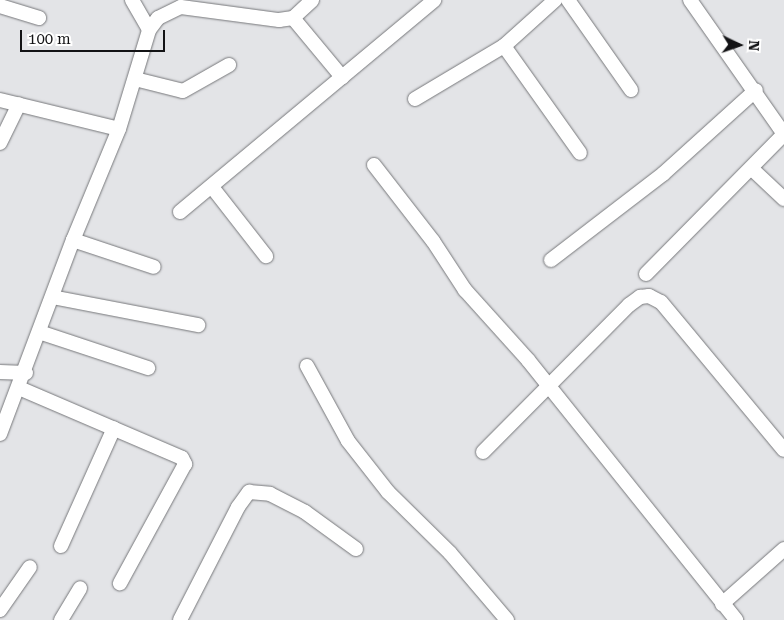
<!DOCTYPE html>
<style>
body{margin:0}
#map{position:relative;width:784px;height:620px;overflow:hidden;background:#e3e4e7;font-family:"Roboto Serif",serif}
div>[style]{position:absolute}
.roads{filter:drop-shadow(0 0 1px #76777a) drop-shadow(0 0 1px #76777a)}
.minor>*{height:14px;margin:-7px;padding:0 7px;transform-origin:7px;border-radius:7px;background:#fff}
span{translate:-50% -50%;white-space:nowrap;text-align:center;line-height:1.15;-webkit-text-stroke:4px #fff;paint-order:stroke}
.north{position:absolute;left:714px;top:20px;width:50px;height:50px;-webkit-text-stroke:4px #fff;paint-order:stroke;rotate:93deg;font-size:14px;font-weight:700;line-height:20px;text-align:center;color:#131315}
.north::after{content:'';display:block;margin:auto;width:18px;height:22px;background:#131315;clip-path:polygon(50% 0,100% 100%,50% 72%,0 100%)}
.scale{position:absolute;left:20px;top:30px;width:145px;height:22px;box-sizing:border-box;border:2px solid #131315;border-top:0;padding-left:6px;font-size:15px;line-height:18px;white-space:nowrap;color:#131315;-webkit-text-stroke:4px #fff;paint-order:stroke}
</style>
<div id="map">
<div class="roads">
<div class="minor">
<div style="left:132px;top:0;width:34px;rotate:60deg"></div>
<div style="left:568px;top:0;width:110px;rotate:55deg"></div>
<div style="left:690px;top:0;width:164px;rotate:55deg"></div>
<div style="left:0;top:6px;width:41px;rotate:17.1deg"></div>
<div style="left:293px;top:18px;width:77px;rotate:50.3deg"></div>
<div style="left:504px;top:46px;width:131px;rotate:54.6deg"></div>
<div style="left:135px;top:79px;width:49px;rotate:14deg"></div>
<div style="left:183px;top:91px;width:53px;rotate:-29.5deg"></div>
<div style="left:415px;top:99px;width:104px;rotate:-30.8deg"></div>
<div style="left:504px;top:46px;width:69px;rotate:-42deg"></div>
<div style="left:0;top:100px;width:122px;rotate:13.7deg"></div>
<div style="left:0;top:143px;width:43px;rotate:-64deg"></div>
<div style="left:374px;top:165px;width:96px;rotate:52.2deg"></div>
<div style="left:433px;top:241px;width:59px;rotate:56.9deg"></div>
<div style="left:465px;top:290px;width:94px;rotate:48deg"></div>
<div style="left:528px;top:360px;width:333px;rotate:51.3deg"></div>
<div style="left:752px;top:169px;width:44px;rotate:43.2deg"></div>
<div style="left:212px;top:187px;width:88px;rotate:52deg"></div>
<div style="left:180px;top:212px;width:331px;rotate:-39.8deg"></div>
<div style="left:73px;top:240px;width:85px;rotate:18.4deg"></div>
<div style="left:551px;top:260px;width:141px;rotate:-37.5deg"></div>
<div style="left:663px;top:174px;width:125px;rotate:-42.1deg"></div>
<div style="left:646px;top:274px;width:197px;rotate:-45.4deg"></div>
<div style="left:52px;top:297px;width:149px;rotate:10.9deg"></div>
<div style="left:39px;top:332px;width:115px;rotate:18.3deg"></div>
<div style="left:307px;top:366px;width:85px;rotate:61.3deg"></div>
<div style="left:348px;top:441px;width:65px;rotate:51.9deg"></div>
<div style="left:388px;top:492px;width:87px;rotate:44.5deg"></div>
<div style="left:450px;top:553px;width:88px;rotate:49.6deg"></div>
<div style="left:0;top:372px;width:26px;rotate:2deg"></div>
<div style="left:19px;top:388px;width:177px;rotate:23.2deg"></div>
<div style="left:182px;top:458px;width:7px;rotate:63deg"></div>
<div style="left:185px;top:464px;width:136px;rotate:118.6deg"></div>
<div style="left:0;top:434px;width:207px;rotate:-69.4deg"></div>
<div style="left:73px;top:240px;width:120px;rotate:-67.5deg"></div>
<div style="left:119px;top:129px;width:103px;rotate:-73.1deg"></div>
<div style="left:149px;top:30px;width:15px;rotate:-53deg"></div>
<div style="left:158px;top:18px;width:25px;rotate:-26deg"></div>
<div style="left:181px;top:7px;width:99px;rotate:7.6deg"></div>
<div style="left:279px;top:20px;width:14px;rotate:-8deg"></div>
<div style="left:293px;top:18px;width:26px;rotate:-43deg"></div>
<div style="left:483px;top:452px;width:207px;rotate:-45.2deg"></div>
<div style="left:629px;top:305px;width:14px;rotate:-36deg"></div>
<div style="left:640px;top:297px;width:9px;rotate:-6deg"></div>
<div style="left:649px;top:296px;width:13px;rotate:27deg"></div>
<div style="left:661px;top:302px;width:192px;rotate:50.3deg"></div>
<div style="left:61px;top:546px;width:129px;rotate:-65.8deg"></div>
<div style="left:722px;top:604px;width:83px;rotate:-41.6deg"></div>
<div style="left:0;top:610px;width:52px;rotate:-55.1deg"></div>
<div style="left:61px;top:620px;width:37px;rotate:-59deg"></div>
<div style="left:180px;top:620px;width:127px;rotate:-62.8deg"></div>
<div style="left:238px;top:507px;width:19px;rotate:-54deg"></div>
<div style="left:249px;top:492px;width:21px;rotate:5deg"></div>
<div style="left:270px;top:494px;width:39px;rotate:27deg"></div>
<div style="left:305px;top:512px;width:63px;rotate:36deg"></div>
</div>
</div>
<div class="north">N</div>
<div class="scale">100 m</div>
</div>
